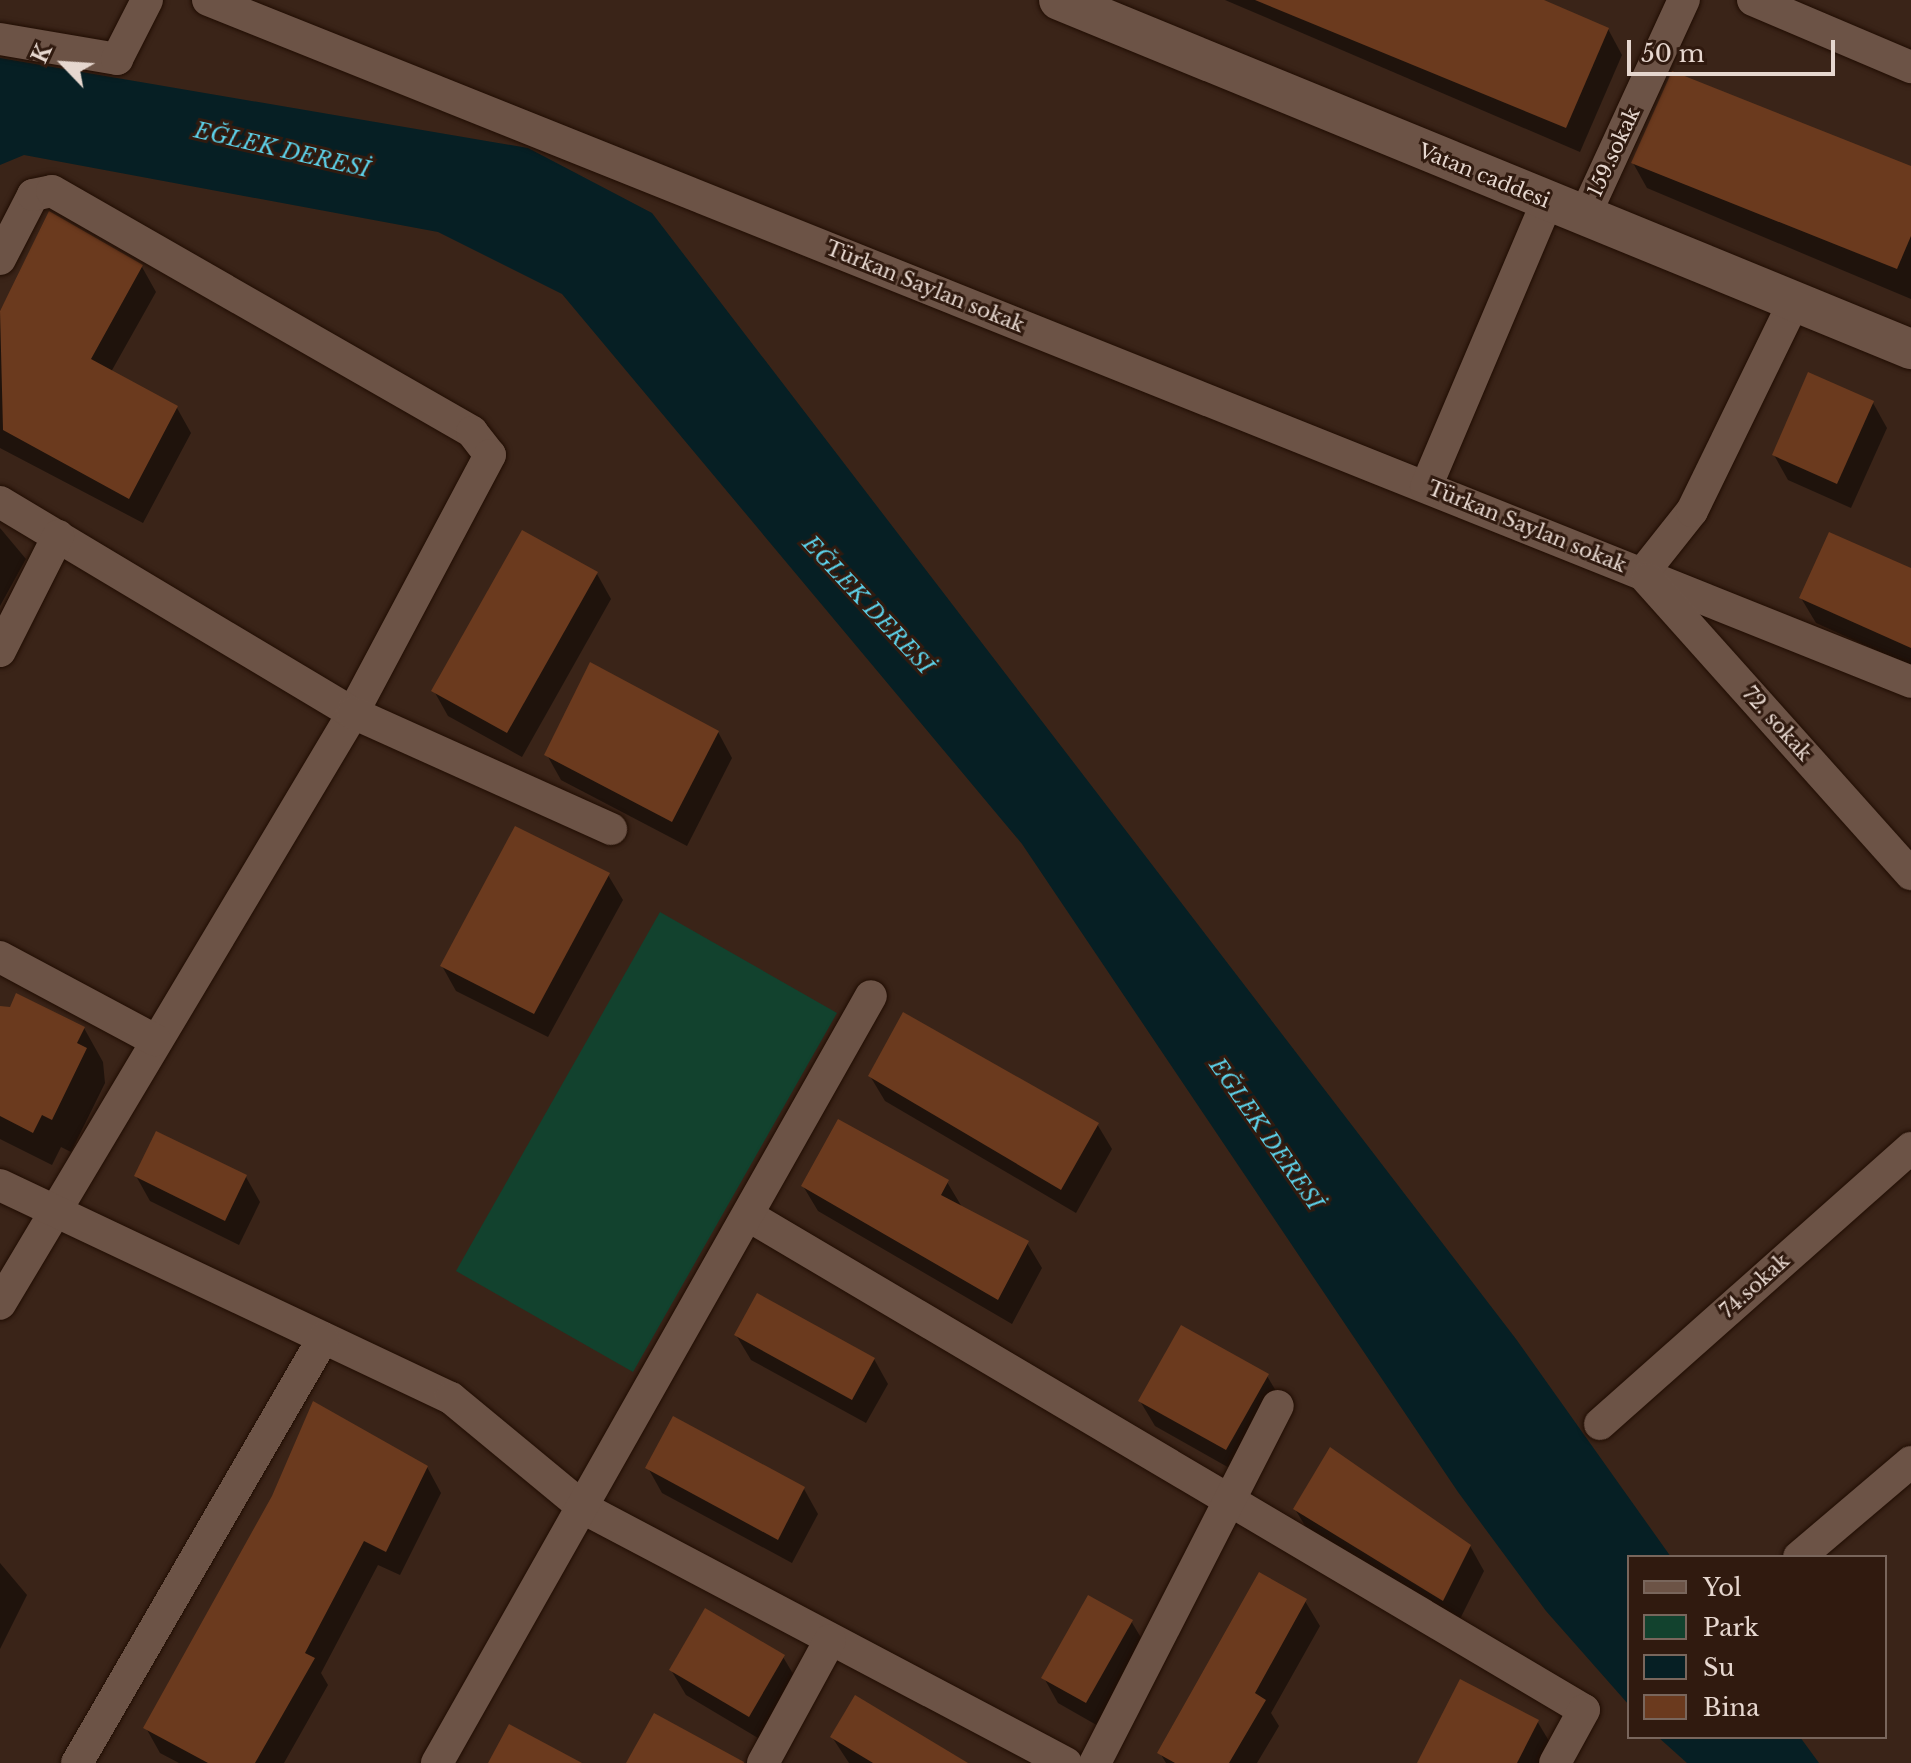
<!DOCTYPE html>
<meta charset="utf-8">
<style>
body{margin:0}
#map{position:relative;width:1911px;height:1763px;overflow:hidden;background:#3a2418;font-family:"Libre Baskerville",serif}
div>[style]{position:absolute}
.green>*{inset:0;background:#12422e}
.water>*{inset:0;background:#061f24}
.shadow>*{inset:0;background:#0007}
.building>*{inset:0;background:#6b3a1e}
.roads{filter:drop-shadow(0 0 2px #200d03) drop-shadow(0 0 2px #200d03)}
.minor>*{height:32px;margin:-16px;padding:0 16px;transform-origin:16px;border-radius:16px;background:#6c5346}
.tertiary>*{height:40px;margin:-20px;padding:0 20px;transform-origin:20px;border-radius:20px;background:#6c5346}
span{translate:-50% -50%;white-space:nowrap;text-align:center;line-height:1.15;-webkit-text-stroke:6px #301a0f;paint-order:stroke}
.street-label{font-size:20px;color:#e6d7cf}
.water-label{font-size:22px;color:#5dd2ea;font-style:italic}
.legend{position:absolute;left:1627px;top:1555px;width:260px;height:184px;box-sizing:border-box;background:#301a0f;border:2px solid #79665c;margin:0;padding:10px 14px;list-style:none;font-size:24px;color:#e6d7cf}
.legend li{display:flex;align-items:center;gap:16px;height:40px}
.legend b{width:40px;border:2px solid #79665c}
.north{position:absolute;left:24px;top:24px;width:80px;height:80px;-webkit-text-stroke:6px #301a0f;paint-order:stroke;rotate:295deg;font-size:22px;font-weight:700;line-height:32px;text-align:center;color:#e6d7cf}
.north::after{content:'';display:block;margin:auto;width:28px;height:36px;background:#e6d7cf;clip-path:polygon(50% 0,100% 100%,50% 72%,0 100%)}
.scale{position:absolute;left:1627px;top:40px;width:208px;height:36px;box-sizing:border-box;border:4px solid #e6d7cf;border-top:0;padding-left:10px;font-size:24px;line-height:28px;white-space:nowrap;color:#e6d7cf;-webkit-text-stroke:6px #301a0f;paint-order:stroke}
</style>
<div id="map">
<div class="green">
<div style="clip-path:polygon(660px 912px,837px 1013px,633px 1372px,456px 1271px)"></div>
</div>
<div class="water">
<div style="clip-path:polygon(0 58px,528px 148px,652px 213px,1516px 1339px,1671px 1557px,1629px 1557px,1629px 1705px,1546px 1611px,1458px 1492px,1022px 844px,562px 294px,438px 232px,24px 155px,0 165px)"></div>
<div style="clip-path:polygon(1658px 1737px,1800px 1737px,1819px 1763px,1687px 1763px)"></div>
</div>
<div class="shadow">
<div style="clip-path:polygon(1225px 0,1537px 0,1608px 29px,1622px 55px,1580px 152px)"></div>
<div style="clip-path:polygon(1633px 163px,1911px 174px,1911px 299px,1647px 188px)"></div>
<div style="clip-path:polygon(50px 214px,142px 267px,156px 292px,111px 372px,177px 408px,191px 433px,143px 523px,0 448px,0 311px)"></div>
<div style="clip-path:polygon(1873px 403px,1887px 428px,1851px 508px,1788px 480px,1774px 455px)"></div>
<div style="clip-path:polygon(0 528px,26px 559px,0 606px)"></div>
<div style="clip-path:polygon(1911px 571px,1911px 666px,1816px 623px,1801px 598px)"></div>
<div style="clip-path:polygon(597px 574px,611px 599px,522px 757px,448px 716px,434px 691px)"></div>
<div style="clip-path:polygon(718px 732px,732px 758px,687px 846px,561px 780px,547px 755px)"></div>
<div style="clip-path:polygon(608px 875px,623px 900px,548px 1037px,456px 991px,442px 966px)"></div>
<div style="clip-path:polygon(0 1025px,84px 1028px,103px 1062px,105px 1083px,71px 1152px,61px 1147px,52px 1165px,0 1139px)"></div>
<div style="clip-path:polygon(870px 1076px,1097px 1124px,1112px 1149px,1076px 1213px,885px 1101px)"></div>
<div style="clip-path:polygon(136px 1176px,246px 1177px,260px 1202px,239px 1245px,150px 1201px)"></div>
<div style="clip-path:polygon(947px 1182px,962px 1207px,1027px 1243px,1042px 1268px,1012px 1324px,818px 1211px,803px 1186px)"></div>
<div style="clip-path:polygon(736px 1335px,874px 1359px,888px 1384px,866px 1423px,751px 1360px)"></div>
<div style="clip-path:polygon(1267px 1376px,1282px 1401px,1240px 1474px,1155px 1426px,1140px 1401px)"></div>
<div style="clip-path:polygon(427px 1467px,441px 1493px,400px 1575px,378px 1565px,321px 1673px,328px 1685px,284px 1763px,179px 1763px,160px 1753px,146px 1728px)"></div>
<div style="clip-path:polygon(648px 1468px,804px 1489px,818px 1514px,792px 1563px,662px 1493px)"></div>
<div style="clip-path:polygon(1295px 1509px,1470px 1546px,1484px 1571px,1457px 1625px,1310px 1534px)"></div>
<div style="clip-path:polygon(0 1563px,27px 1595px,0 1649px)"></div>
<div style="clip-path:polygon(1305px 1601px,1320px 1626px,1271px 1713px,1279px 1726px,1257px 1763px,1166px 1763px,1160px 1753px)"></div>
<div style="clip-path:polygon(1131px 1621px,1146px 1646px,1100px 1727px,1058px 1703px,1044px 1678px)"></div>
<div style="clip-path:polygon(783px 1657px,798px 1682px,763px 1741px,686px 1695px,671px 1670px)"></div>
<div style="clip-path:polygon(1537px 1721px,1552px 1746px,1544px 1763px,1420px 1763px)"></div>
<div style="clip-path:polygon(832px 1737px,967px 1763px,849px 1763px)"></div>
</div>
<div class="building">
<div style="clip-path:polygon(1255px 0,1544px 0,1609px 28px,1566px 128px)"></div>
<div style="clip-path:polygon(1672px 71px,1911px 166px,1911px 236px,1897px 269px,1631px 163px)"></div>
<div style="clip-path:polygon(49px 211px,143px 265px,91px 359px,178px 406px,129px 499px,3px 430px,0 311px)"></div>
<div style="clip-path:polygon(1808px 372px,1874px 401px,1837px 484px,1772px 455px)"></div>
<div style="clip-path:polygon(522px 530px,598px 572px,507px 733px,431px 691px)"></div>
<div style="clip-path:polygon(1829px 532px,1911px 568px,1911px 648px,1799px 598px)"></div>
<div style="clip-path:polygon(590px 662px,719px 731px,672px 822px,544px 755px)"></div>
<div style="clip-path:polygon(515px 826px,610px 873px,534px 1014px,440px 966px)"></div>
<div style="clip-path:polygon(16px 993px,85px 1027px,77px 1043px,87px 1048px,52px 1120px,42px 1115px,33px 1133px,0 1116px,0 1006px,10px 1007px)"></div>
<div style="clip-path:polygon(903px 1012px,1099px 1123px,1061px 1190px,868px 1076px)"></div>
<div style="clip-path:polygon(838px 1119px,949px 1180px,941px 1195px,1029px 1241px,998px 1300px,801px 1186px)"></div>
<div style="clip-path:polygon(156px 1131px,247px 1175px,225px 1221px,134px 1176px)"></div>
<div style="clip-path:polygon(757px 1293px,875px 1358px,852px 1400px,734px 1335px)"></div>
<div style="clip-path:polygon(1181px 1325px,1269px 1374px,1226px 1450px,1138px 1401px)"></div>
<div style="clip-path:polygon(313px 1401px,428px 1466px,386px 1552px,364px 1541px,305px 1653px,315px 1658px,255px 1763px,208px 1763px,143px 1728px,272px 1496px)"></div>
<div style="clip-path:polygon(673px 1416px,805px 1487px,778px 1540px,645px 1468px)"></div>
<div style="clip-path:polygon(1330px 1447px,1471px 1545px,1443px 1601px,1293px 1509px)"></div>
<div style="clip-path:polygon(1259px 1572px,1307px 1599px,1255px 1693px,1266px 1700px,1229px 1763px,1175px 1763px,1157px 1753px)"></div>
<div style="clip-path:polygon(1088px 1595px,1133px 1620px,1086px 1703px,1041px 1678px)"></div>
<div style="clip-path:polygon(705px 1608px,785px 1655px,749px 1717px,669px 1670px)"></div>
<div style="clip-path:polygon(1460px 1679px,1539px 1720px,1517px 1763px,1417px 1763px)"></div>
<div style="clip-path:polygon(855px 1695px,968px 1763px,873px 1763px,830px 1737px)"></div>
<div style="clip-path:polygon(654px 1713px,744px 1762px,744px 1763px,626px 1763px)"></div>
<div style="clip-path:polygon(509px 1724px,582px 1763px,488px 1763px)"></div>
</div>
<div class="roads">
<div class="minor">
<div style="left:208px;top:0;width:1834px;rotate:21.82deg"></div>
<div style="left:1753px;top:0;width:172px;rotate:23deg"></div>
<div style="left:0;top:39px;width:119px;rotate:9.7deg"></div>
<div style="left:117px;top:59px;width:66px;rotate:-63deg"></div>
<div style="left:1584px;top:217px;width:239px;rotate:-65.3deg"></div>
<div style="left:0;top:259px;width:72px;rotate:-62.7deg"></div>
<div style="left:33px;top:195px;width:19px;rotate:-12deg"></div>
<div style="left:52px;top:191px;width:484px;rotate:29.8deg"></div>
<div style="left:472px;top:432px;width:29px;rotate:52deg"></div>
<div style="left:490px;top:455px;width:292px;rotate:118deg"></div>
<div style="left:353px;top:713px;width:688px;rotate:120.85deg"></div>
<div style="left:1426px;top:487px;width:310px;rotate:-67deg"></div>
<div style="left:0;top:502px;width:411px;rotate:30.9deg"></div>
<div style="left:353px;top:713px;width:283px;rotate:24.2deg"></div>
<div style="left:1642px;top:574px;width:80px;rotate:-51.6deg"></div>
<div style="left:1692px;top:511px;width:233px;rotate:-64deg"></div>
<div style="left:1647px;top:579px;width:396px;rotate:48.2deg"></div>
<div style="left:0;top:651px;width:129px;rotate:-63.2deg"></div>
<div style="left:0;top:957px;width:176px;rotate:28.2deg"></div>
<div style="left:0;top:1185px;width:499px;rotate:25.3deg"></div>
<div style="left:451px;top:1398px;width:174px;rotate:39.6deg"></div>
<div style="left:585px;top:1509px;width:544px;rotate:27.84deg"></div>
<div style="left:749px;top:1216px;width:970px;rotate:30.61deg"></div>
<div style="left:1584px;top:1710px;width:60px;rotate:118.7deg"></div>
<div style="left:1600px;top:1424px;width:416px;rotate:-41.6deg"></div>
<div style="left:1799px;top:1557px;width:147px;rotate:-40.3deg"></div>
<div style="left:77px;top:1763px;width:491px;rotate:-59.9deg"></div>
<div style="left:437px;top:1763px;width:881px;rotate:-60.5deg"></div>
<div style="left:763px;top:1763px;width:140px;rotate:-61.4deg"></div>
<div style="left:1095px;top:1763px;width:401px;rotate:-62.9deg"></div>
</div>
<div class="tertiary">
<div style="left:1059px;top:0;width:921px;rotate:22.28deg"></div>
</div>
</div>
<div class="street-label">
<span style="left:1614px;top:152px;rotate:-65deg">159.sokak</span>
<span style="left:1484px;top:176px;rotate:22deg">Vatan caddesi</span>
<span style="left:925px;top:287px;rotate:22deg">Türkan Saylan sokak</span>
<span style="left:1527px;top:527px;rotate:22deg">Türkan Saylan sokak</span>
<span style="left:1777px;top:724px;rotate:48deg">72. sokak</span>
<span style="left:1755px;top:1286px;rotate:-42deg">74.sokak</span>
</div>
<div class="water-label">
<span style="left:282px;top:150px;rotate:13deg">EĞLEK DERESİ</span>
<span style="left:868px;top:605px;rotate:47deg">EĞLEK DERESİ</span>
<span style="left:1266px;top:1134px;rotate:55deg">EĞLEK DERESİ</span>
</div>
<ul class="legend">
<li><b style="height:10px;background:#6c5346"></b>Yol</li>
<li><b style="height:22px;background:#12422e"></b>Park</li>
<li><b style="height:22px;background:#061f24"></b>Su</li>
<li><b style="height:22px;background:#6b3a1e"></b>Bina</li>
</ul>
<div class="north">K</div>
<div class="scale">50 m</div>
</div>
